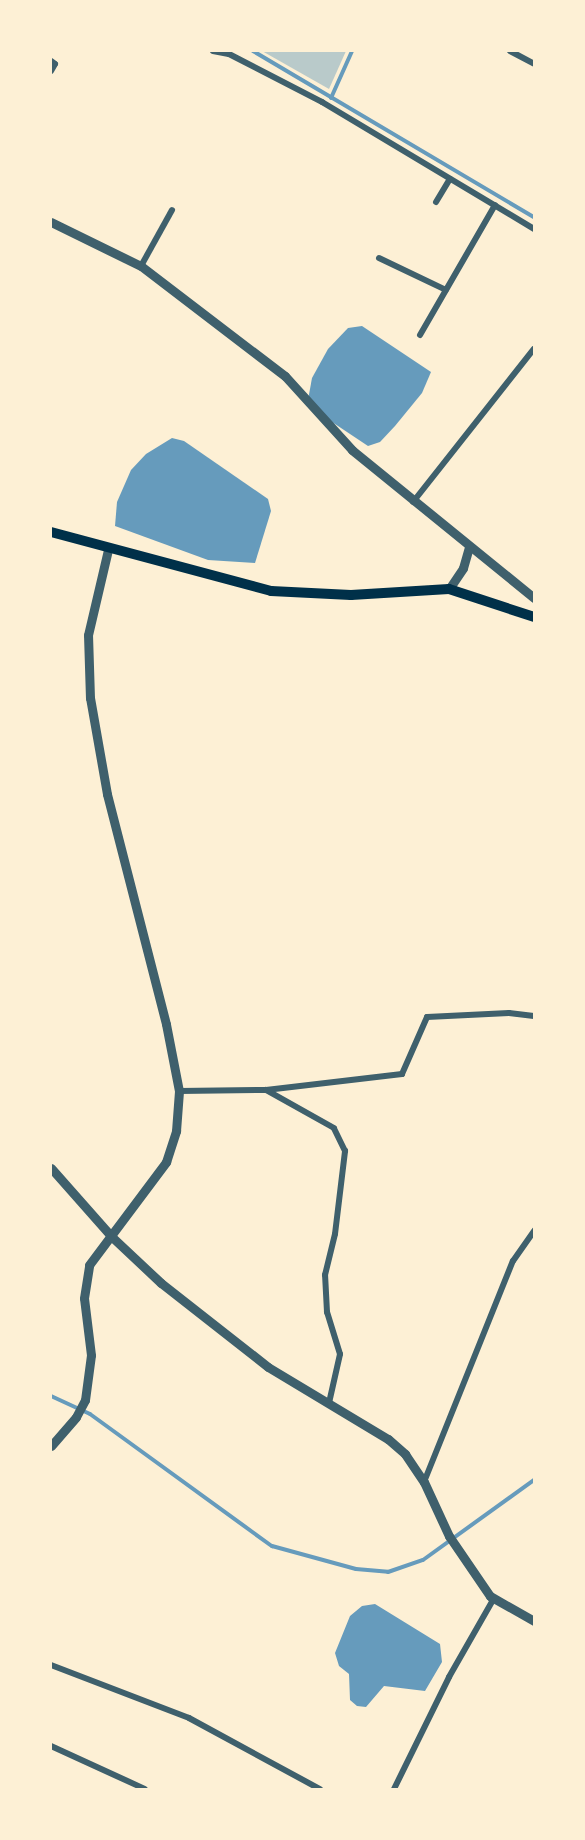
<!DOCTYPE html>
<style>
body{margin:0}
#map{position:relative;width:585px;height:1840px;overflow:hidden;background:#fdf0d5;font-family:Signika,sans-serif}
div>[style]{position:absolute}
.green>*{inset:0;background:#b9caca}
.water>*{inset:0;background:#669bbc}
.stream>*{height:4px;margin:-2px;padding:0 2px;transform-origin:2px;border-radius:2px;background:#669bbc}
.minor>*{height:6px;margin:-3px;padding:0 3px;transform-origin:3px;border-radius:3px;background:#3f606c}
.tertiary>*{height:9px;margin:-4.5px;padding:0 4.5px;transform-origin:4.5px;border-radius:4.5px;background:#3f606c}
.secondary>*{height:10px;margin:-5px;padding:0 5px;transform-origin:5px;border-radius:5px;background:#003049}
span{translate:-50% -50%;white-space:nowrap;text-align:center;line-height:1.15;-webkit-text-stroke:4.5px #fdf0d5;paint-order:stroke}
.frame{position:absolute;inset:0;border:52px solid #fdf0d5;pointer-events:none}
</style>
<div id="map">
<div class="green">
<div style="clip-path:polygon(262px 51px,346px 51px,329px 89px)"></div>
</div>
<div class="water">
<div style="clip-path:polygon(362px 326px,431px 372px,422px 393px,395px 426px,380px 442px,368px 446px,317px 412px,308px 400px,312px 378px,328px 349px,348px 328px)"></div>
<div style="clip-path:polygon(172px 438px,184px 441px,268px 499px,271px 511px,255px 563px,208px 560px,115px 526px,117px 502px,131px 470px,146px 454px)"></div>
<div style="clip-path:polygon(375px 1604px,440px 1644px,442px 1662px,425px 1691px,384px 1686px,366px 1707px,357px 1706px,350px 1700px,349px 1674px,339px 1666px,335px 1653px,350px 1616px,362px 1606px)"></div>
</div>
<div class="stream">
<div style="left:253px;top:51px;width:326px;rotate:30.6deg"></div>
<div style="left:331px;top:98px;width:51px;rotate:-65.9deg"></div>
<div style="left:51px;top:1396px;width:43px;rotate:24.8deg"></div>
<div style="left:90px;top:1414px;width:225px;rotate:36deg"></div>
<div style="left:272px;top:1546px;width:87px;rotate:15.3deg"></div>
<div style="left:356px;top:1569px;width:32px;rotate:5deg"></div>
<div style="left:388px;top:1572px;width:37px;rotate:-19deg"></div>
<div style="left:423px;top:1560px;width:137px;rotate:-35.8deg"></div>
</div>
<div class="minor">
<div style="left:213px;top:51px;width:16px;rotate:11deg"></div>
<div style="left:229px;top:54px;width:105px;rotate:27.3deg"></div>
<div style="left:322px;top:102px;width:247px;rotate:30.9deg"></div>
<div style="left:510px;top:51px;width:27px;rotate:28deg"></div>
<div style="left:51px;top:61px;width:5px;rotate:37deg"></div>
<div style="left:55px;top:64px;width:8px;rotate:120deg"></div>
<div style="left:436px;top:202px;width:27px;rotate:-59deg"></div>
<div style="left:379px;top:258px;width:74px;rotate:25.5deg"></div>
<div style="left:141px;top:266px;width:64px;rotate:-61deg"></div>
<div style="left:420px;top:335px;width:150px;rotate:-60deg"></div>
<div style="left:413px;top:502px;width:195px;rotate:-51.7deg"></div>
<div style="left:179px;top:1091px;width:87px;rotate:-0.7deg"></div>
<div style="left:329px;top:1403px;width:50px;rotate:-77.3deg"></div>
<div style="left:340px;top:1354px;width:44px;rotate:-107.2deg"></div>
<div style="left:327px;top:1312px;width:37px;rotate:-93deg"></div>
<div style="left:325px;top:1275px;width:42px;rotate:-76.3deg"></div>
<div style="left:335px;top:1234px;width:84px;rotate:-83.1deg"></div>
<div style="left:345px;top:1151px;width:25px;rotate:-116deg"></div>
<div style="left:334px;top:1128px;width:78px;rotate:-150.8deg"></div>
<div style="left:266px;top:1090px;width:137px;rotate:-6.7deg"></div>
<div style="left:402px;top:1074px;width:62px;rotate:-66.3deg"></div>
<div style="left:427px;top:1017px;width:82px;rotate:-2.8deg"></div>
<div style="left:509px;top:1013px;width:25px;rotate:7deg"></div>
<div style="left:424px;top:1482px;width:238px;rotate:-68.1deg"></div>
<div style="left:513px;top:1261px;width:37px;rotate:-55deg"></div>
<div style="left:51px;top:1665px;width:148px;rotate:21deg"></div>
<div style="left:189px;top:1718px;width:149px;rotate:28.5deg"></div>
<div style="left:51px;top:1746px;width:103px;rotate:24.6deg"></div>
<div style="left:394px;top:1789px;width:125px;rotate:-63.8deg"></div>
<div style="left:449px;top:1677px;width:91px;rotate:-60.3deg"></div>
</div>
<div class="tertiary">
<div style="left:51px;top:222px;width:100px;rotate:26.1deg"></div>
<div style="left:141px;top:266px;width:181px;rotate:37.4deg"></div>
<div style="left:285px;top:376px;width:100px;rotate:47.8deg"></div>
<div style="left:352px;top:450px;width:235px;rotate:39.1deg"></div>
<div style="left:449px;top:589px;width:25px;rotate:-56deg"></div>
<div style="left:463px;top:568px;width:22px;rotate:-74deg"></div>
<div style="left:51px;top:1168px;width:92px;rotate:48.5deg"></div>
<div style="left:112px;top:1237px;width:67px;rotate:43.2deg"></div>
<div style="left:161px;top:1283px;width:136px;rotate:38.1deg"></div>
<div style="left:268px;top:1367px;width:140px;rotate:31deg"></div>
<div style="left:388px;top:1439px;width:23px;rotate:41deg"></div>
<div style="left:405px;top:1454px;width:34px;rotate:56deg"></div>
<div style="left:424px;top:1482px;width:60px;rotate:65.2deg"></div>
<div style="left:449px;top:1536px;width:73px;rotate:55.7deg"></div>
<div style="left:490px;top:1596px;width:51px;rotate:29.6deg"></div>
<div style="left:51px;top:1446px;width:38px;rotate:-49deg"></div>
<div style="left:76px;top:1417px;width:19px;rotate:-62deg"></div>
<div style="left:85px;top:1400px;width:45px;rotate:-82.4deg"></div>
<div style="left:91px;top:1355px;width:57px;rotate:-97deg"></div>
<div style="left:84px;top:1298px;width:33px;rotate:-81deg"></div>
<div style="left:89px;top:1265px;width:129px;rotate:-53.2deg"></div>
<div style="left:166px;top:1162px;width:33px;rotate:-72deg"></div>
<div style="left:176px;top:1131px;width:40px;rotate:-85.7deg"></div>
<div style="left:179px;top:1091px;width:68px;rotate:-101deg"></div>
<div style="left:166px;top:1024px;width:237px;rotate:-104.4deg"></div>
<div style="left:107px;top:794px;width:97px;rotate:-100deg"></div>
<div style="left:90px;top:698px;width:63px;rotate:-91.8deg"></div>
<div style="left:88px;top:635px;width:87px;rotate:-76.8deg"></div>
</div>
<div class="secondary">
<div style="left:51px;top:532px;width:228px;rotate:15deg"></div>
<div style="left:271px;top:591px;width:80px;rotate:2.9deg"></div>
<div style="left:351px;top:595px;width:98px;rotate:-3.5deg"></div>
<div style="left:449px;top:589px;width:89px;rotate:18.2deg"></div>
</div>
<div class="frame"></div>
</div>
